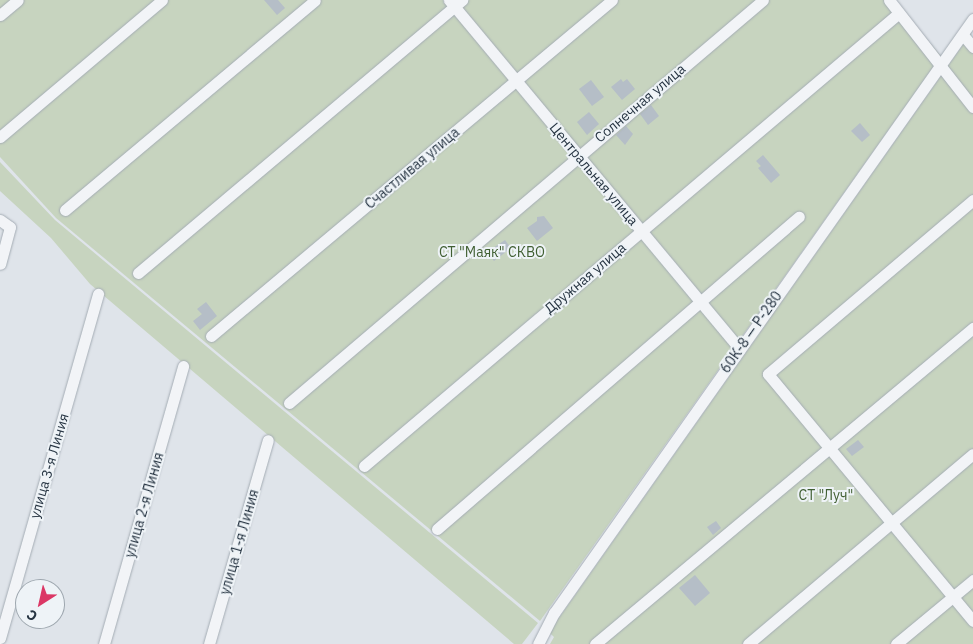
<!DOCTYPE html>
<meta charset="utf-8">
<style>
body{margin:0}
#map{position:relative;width:973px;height:644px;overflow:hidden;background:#dfe4ea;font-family:"IBM Plex Sans",sans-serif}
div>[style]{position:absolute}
.green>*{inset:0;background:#c7d4bf}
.building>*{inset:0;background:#b5bec7}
.roads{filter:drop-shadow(0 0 1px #a4acb4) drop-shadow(0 0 1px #a4acb4)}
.minor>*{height:11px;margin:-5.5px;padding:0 5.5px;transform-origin:5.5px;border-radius:5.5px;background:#f2f4f7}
span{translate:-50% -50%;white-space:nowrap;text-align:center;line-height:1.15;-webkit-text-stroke:4px #eef3f7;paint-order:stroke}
.street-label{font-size:14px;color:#263442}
.park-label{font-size:14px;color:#405f32}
.north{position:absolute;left:15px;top:579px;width:50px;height:50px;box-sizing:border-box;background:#eef3f7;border:1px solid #9ea7af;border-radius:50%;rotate:215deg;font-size:14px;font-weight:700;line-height:20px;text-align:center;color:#263442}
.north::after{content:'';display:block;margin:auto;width:18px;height:22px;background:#db3765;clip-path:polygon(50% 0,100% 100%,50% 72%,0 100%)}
</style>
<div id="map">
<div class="green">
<div style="clip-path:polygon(0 0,894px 0,941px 56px,540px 621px,56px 218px,0 157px)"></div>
<div style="clip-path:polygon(969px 36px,973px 41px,973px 644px,550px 644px,554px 637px,549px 632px)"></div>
<div style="clip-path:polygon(0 162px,55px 220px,538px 623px,522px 644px,514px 644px,90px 284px,51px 238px,0 191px)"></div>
</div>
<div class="building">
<div style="clip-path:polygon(264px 0,278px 0,285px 8px,277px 15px)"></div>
<div style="clip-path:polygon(621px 79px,623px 82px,627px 79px,635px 89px,622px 100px,611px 87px)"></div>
<div style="clip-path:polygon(591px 80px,604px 97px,592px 106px,579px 89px)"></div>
<div style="clip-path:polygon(651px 105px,659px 116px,648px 125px,640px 114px)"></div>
<div style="clip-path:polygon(589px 112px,599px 124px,587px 135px,577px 122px)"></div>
<div style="clip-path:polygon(860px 123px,870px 135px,862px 142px,851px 131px)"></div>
<div style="clip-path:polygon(626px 126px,633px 134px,625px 145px,616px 135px)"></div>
<div style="clip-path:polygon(763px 155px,780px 175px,771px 183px,758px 168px,761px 166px,756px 161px)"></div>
<div style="clip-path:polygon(544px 216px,553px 228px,537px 241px,527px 228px,537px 221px,537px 217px)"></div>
<div style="clip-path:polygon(505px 240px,511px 248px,494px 261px,487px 252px)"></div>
<div style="clip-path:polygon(206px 302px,217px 316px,200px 330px,193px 321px,202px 314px,197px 309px)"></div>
<div style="clip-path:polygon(858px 440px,864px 447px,852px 456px,846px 449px)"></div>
<div style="clip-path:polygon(716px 521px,721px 528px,713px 535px,707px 527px)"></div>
<div style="clip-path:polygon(695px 575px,710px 593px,695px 606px,679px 588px)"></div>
</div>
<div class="roads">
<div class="minor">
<div style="left:449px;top:0;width:453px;rotate:50.2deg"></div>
<div style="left:889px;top:0;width:136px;rotate:51.9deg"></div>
<div style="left:0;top:15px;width:23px;rotate:-40deg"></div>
<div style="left:963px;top:35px;width:16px;rotate:50deg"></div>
<div style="left:0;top:137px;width:212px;rotate:-40.2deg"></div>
<div style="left:973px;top:200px;width:269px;rotate:139.7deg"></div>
<div style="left:768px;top:374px;width:321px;rotate:50.3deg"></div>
<div style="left:65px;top:210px;width:326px;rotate:-40deg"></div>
<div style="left:0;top:220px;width:12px;rotate:35deg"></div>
<div style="left:10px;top:227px;width:38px;rotate:105deg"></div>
<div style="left:138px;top:273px;width:424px;rotate:-40.1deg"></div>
<div style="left:211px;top:336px;width:523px;rotate:-39.96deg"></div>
<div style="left:289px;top:403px;width:622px;rotate:-40.37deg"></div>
<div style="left:364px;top:466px;width:701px;rotate:-40.26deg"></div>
<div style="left:437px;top:529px;width:478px;rotate:-40.8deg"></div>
<div style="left:0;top:638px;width:358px;rotate:-74.1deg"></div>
<div style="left:104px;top:644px;width:289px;rotate:-74.1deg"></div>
<div style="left:209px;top:644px;width:212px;rotate:-73.9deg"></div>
<div style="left:538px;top:644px;width:35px;rotate:-63deg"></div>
<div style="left:554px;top:613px;width:727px;rotate:-54.8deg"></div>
<div style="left:595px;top:644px;width:493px;rotate:-39.9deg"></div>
<div style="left:748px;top:644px;width:294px;rotate:-40.2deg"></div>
<div style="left:896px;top:644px;width:100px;rotate:-39.7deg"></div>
</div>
</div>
<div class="street-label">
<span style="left:640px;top:103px;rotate:-40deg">Солнечная улица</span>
<span style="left:412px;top:168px;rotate:-40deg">Счастливая улица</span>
<span style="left:594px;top:174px;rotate:50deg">Центральная улица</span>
<span style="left:585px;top:278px;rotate:-40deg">Дружная улица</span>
<span style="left:751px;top:332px;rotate:-55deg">60К-8 — Р-280</span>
<span style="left:49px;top:466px;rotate:-74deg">улица 3-я Линия</span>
<span style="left:144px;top:505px;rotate:-74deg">улица 2-я Линия</span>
<span style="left:239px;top:542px;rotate:-74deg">улица 1-я Линия</span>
</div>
<div class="park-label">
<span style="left:492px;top:252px">СТ "Маяк" СКВО</span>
<span style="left:826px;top:495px">СТ "Луч"</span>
</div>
<div class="north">С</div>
</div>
